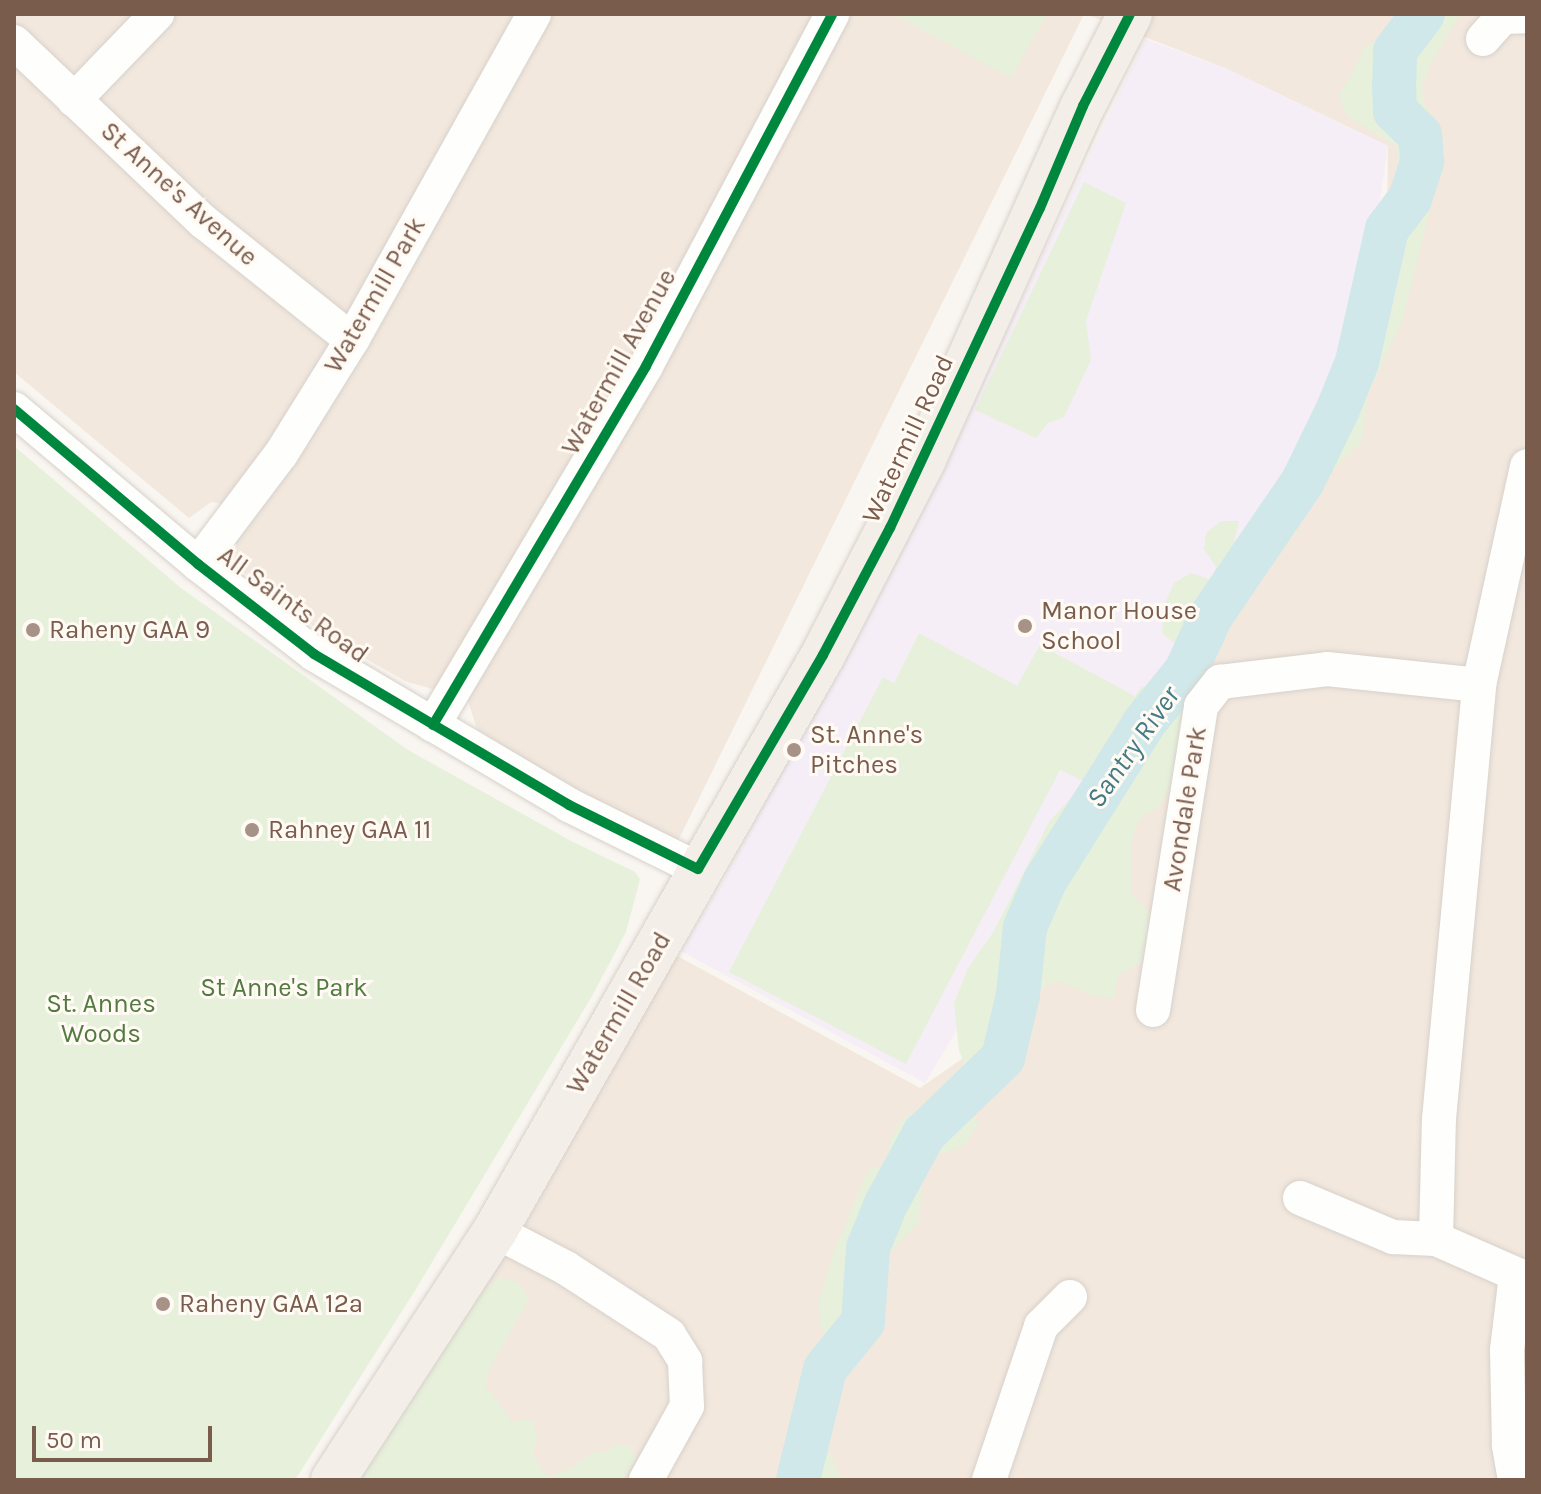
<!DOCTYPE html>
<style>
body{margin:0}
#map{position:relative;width:1541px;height:1494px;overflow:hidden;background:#f9f5f0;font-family:Karla,sans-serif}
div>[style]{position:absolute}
.residential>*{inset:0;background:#f2e8de}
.education>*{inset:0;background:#f6eef6}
.green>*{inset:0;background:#e7f0db}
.river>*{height:44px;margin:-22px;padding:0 22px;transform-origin:22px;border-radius:22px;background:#d0e8ea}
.roads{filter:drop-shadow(0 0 2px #d7d1cb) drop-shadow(0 0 2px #d7d1cb)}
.minor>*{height:34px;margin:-17px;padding:0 17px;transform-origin:17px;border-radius:17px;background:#fefefd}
.major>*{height:44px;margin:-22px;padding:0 22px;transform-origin:22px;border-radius:22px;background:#f3eee8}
.cycleway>*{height:10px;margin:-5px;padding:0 5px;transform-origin:5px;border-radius:5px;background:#00873e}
.dots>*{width:22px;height:22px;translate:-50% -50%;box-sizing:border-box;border:4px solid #fffaf3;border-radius:50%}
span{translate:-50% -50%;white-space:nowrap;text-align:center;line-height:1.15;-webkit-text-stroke:6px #fffaf3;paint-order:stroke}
.street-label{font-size:26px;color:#7a5c4d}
.poi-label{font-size:26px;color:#7a5c4d}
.left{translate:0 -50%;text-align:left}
.park-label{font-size:26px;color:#537a41}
.water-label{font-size:28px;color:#437c86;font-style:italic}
.frame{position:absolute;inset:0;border:16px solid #7a5c4d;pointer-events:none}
.scale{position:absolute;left:32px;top:1426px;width:180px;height:36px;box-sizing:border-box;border:4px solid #7a5c4d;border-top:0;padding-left:10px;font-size:24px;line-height:28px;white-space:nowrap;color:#7a5c4d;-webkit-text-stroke:6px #fffaf3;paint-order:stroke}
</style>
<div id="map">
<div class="residential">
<div style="clip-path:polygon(14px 14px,1084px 14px,678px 841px,566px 790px,477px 729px,460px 677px,433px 689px,407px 682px,326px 636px,233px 564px,225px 544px,228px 505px,211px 502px,189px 518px,14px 372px)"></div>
<div style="clip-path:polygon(1085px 14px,1527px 14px,1527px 1480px,352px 1480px,670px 952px,920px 1088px,985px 1043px,1045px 881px,1338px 409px,1387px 229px,1388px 146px,1225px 68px)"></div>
</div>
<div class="education">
<div style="clip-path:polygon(1145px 39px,1225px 68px,1388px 146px,1372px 252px,1336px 369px,1289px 462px,1100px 791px,925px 1083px,681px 951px,722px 883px,969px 410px)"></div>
</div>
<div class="green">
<div style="clip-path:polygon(893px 14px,1047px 14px,1011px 78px)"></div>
<div style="clip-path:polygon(1398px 14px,1461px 14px,1432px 61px,1422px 87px,1424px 103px,1444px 153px,1403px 319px,1368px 394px,1362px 441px,1330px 473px,1306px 504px,1291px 535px,1253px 577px,1215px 648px,1186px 653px,1162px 633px,1165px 603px,1174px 583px,1191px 573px,1212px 580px,1216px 567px,1204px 549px,1206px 533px,1221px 521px,1239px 521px,1234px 541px,1253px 537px,1339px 378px,1379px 242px,1396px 202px,1397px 146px,1348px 117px,1338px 94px,1348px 82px,1363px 50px,1392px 26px)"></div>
<div style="clip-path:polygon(1084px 182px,1126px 203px,1086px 321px,1091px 360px,1064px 417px,1048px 423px,1036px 438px,975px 410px)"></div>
<div style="clip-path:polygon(14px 446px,181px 588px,408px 750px,571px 841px,635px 872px,640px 879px,626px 932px,592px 996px,416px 1289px,295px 1480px,14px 1480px)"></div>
<div style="clip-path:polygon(919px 633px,1017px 686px,1040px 645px,1135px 696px,1141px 687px,1165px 689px,1185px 698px,1195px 722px,1185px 768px,1159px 806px,1139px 820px,1131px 841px,1131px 894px,1156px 919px,1145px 959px,1118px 976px,1114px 998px,1091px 995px,1061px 981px,1047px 985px,1029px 1004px,1020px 1044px,993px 1080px,969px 1078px,959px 1050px,954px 1004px,968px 968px,994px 931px,1049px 822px,1085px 782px,1060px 770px,906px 1064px,729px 972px,883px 677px,894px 683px)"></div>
<div style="clip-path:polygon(929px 1109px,975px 1114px,978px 1125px,964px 1146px,936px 1155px,923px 1177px,919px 1223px,881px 1261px,879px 1299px,872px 1326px,856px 1351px,831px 1344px,821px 1327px,818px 1305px,833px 1254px,857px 1196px,868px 1170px,885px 1165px,892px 1136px,904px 1117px)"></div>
<div style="clip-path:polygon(499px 1278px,513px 1280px,523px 1287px,528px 1300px,490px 1369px,485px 1389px,491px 1392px,512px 1422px,532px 1419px,537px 1436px,533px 1455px,548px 1477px,573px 1467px,591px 1453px,607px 1451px,616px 1444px,629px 1445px,636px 1459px,626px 1475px,621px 1480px,342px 1480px,476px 1294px)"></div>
<div style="clip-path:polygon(801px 1447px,829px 1450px,842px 1480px,793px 1480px,790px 1466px)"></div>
</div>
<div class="river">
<div style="left:798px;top:1480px;width:114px;rotate:-76.3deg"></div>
<div style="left:825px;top:1369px;width:60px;rotate:-51deg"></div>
<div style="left:863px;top:1322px;width:74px;rotate:-86.1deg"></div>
<div style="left:868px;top:1248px;width:48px;rotate:-67.8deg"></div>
<div style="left:886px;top:1204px;width:80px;rotate:-61.5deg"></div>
<div style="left:924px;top:1134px;width:110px;rotate:-43.9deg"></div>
<div style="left:1003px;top:1058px;width:65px;rotate:-76.6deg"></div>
<div style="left:1018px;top:995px;width:68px;rotate:-84.1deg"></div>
<div style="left:1025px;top:927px;width:50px;rotate:-66.5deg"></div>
<div style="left:1045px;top:881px;width:186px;rotate:-57.9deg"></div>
<div style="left:1144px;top:723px;width:67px;rotate:-51.1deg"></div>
<div style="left:1186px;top:671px;width:60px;rotate:-65.6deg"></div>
<div style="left:1211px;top:616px;width:163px;rotate:-55.7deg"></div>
<div style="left:1303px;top:481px;width:80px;rotate:-64.1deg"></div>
<div style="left:1338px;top:409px;width:51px;rotate:-68deg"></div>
<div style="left:1357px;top:362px;width:136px;rotate:-77.3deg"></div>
<div style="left:1387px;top:229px;width:38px;rotate:-53deg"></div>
<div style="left:1410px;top:199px;width:40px;rotate:-72deg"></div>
<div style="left:1422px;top:161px;width:26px;rotate:-94deg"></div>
<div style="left:1420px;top:135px;width:35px;rotate:-136deg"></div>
<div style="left:1395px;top:111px;width:23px;rotate:-92deg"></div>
<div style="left:1394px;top:88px;width:37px;rotate:-88deg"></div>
<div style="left:1395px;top:51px;width:46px;rotate:-52.9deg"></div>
</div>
<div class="roads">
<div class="minor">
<div style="left:1483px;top:39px;width:30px;rotate:-48deg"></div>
<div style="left:1503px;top:17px;width:24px;rotate:-2deg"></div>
<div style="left:14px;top:42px;width:262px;rotate:43.5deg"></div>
<div style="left:204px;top:222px;width:189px;rotate:38.6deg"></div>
<div style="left:74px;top:100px;width:120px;rotate:-46deg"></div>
<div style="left:14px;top:409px;width:241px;rotate:40.1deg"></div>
<div style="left:198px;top:564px;width:147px;rotate:37.8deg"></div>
<div style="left:314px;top:654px;width:296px;rotate:30.6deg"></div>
<div style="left:569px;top:805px;width:144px;rotate:26.4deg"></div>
<div style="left:198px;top:564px;width:138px;rotate:-53deg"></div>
<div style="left:281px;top:454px;width:134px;rotate:-58.1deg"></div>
<div style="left:352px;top:340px;width:373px;rotate:-60.8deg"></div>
<div style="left:433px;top:725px;width:417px;rotate:-59.3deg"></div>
<div style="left:646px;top:366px;width:398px;rotate:-62.1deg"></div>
<div style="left:1153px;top:1010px;width:308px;rotate:-81deg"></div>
<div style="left:1201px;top:706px;width:31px;rotate:-52deg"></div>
<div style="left:1220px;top:682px;width:108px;rotate:-6.9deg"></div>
<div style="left:1327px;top:669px;width:153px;rotate:6deg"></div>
<div style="left:1300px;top:1198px;width:101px;rotate:22.8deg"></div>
<div style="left:1393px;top:1237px;width:43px;rotate:2.7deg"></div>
<div style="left:1436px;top:1239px;width:99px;rotate:23.7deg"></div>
<div style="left:495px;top:1231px;width:80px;rotate:27.5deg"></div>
<div style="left:566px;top:1268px;width:123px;rotate:33deg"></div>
<div style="left:669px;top:1335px;width:31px;rotate:58deg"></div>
<div style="left:685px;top:1361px;width:45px;rotate:87.5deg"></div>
<div style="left:687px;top:1406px;width:85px;rotate:119deg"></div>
<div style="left:1436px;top:1239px;width:120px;rotate:-88.6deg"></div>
<div style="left:1439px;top:1119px;width:436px;rotate:-84.7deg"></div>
<div style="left:1479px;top:685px;width:224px;rotate:-77.6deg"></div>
<div style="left:989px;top:1480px;width:163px;rotate:-71.3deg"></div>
<div style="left:1041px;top:1326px;width:41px;rotate:-45deg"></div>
<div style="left:1515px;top:1480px;width:36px;rotate:-100deg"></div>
<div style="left:1509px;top:1445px;width:95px;rotate:-91.2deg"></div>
<div style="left:1507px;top:1350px;width:76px;rotate:-83.2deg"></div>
</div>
<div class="major">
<div style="left:333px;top:1480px;width:297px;rotate:-57deg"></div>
<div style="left:495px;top:1231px;width:663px;rotate:-60.34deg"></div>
<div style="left:823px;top:655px;width:220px;rotate:-62.7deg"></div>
<div style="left:924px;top:459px;width:387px;rotate:-65.8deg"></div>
<div style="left:1083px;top:106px;width:103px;rotate:-62.9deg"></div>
</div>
</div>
<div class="cycleway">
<div style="left:14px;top:409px;width:241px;rotate:40.1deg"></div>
<div style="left:198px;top:564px;width:147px;rotate:37.8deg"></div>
<div style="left:314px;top:654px;width:296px;rotate:30.6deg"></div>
<div style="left:569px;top:805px;width:144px;rotate:26.4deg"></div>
<div style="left:698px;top:869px;width:248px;rotate:-59.7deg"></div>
<div style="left:823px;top:655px;width:144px;rotate:-62.2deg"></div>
<div style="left:890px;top:528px;width:353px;rotate:-64.9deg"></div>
<div style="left:1040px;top:208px;width:111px;rotate:-67.1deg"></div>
<div style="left:1083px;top:106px;width:103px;rotate:-62.9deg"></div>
<div style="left:433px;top:725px;width:417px;rotate:-59.3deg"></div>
<div style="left:646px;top:366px;width:398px;rotate:-62.1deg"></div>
</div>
<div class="dots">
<div style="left:1025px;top:626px;background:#a69286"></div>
<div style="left:33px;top:630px;background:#a69286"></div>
<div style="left:794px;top:750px;background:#a69286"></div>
<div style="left:252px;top:830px;background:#a69286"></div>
<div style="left:163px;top:1304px;background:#a69286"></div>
</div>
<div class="street-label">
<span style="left:179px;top:194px;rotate:42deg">St Anne's Avenue</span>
<span style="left:375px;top:295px;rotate:-60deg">Watermill Park</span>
<span style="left:619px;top:362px;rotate:-61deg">Watermill Avenue</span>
<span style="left:908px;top:439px;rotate:-65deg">Watermill Road</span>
<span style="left:293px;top:605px;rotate:36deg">All Saints Road</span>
<span style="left:1185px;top:809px;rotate:-81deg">Avondale Park</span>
<span style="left:619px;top:1013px;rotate:-60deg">Watermill Road</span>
</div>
<div class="poi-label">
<span class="left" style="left:1041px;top:626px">Manor House<br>School</span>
<span class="left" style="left:49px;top:630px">Raheny GAA 9</span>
<span class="left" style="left:810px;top:750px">St. Anne's<br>Pitches</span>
<span class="left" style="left:268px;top:830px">Rahney GAA 11</span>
<span class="left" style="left:179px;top:1304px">Raheny GAA 12a</span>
</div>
<div class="park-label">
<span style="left:284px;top:988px">St Anne's Park</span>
<span style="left:101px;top:1019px">St. Annes<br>Woods</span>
</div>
<div class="water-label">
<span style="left:1133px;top:747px;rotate:-55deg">Santry River</span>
</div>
<div class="frame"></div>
<div class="scale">50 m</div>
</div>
